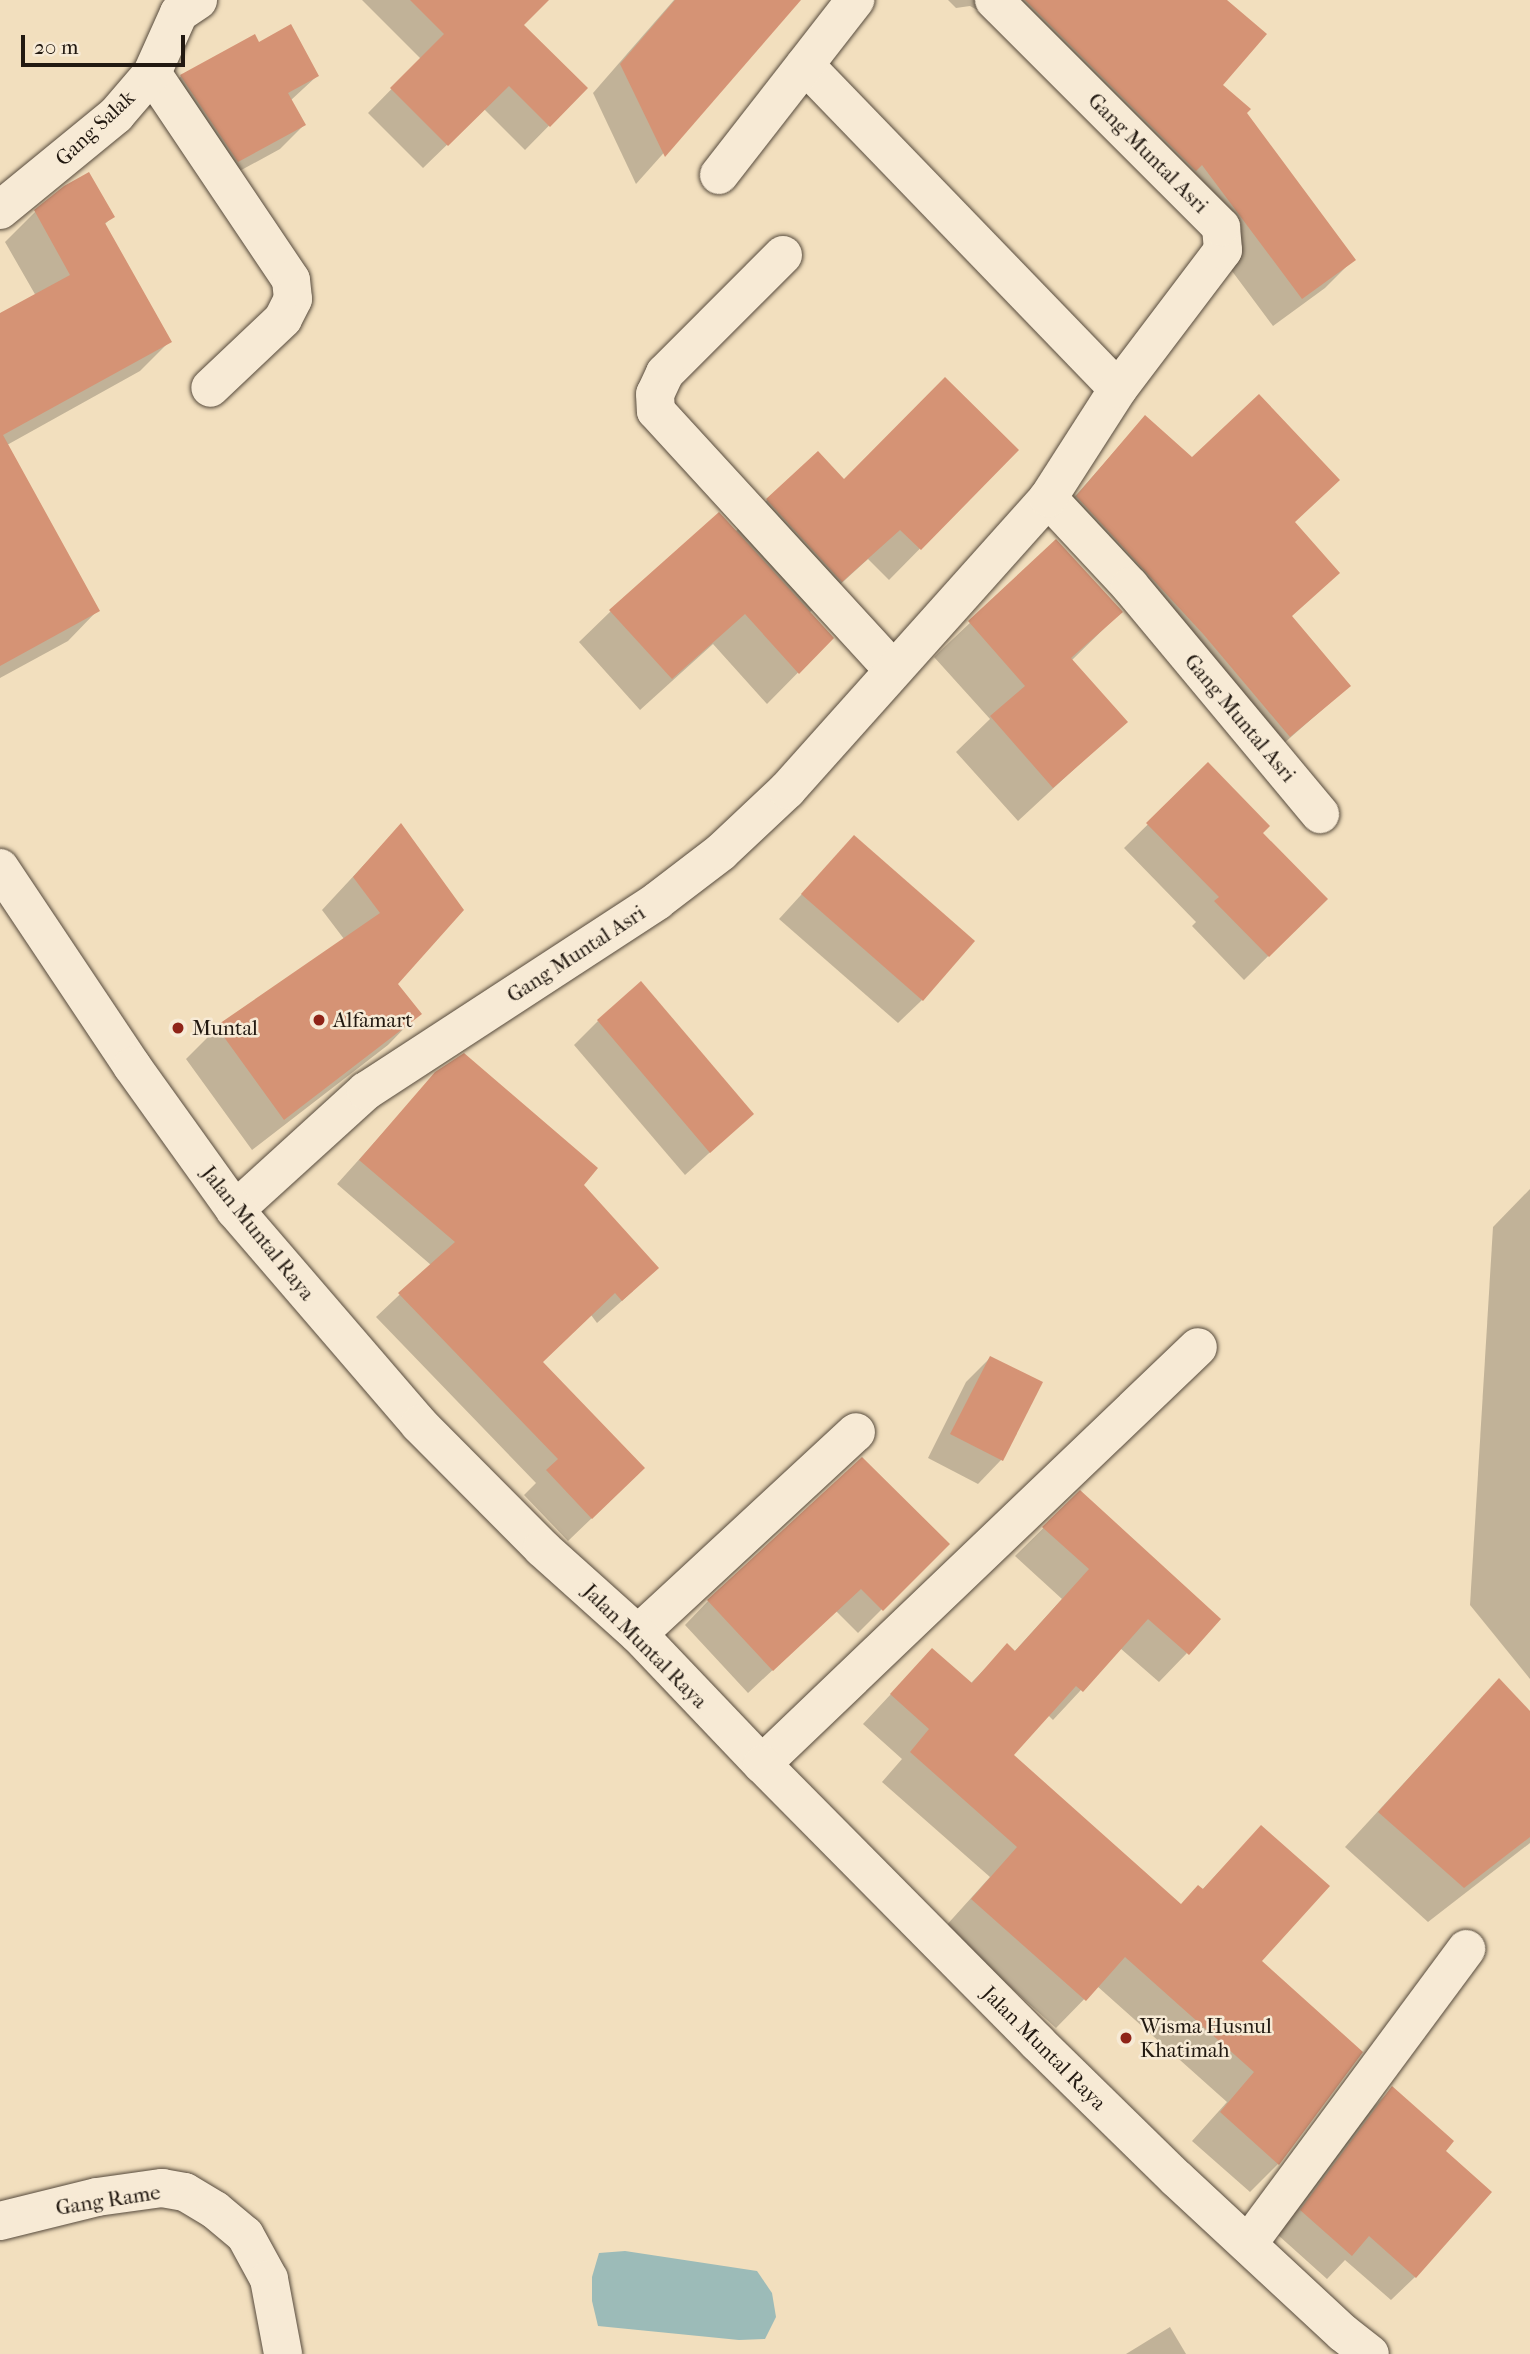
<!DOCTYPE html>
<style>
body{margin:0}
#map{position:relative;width:1530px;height:2354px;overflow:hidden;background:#f2dfbe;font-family:"IM FELL French Canon",serif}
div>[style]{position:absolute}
.water>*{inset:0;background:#9cbbb8}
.shadow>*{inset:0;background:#0003}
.building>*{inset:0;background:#d59375}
.roads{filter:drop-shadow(0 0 2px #564a3c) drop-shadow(0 0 2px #564a3c)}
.street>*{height:38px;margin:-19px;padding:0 19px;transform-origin:19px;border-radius:19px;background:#f7ead5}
.secondary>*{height:38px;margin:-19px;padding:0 19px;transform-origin:19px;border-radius:19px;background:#f7ead5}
.dots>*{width:19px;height:19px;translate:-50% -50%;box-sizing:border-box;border:4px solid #f7ead5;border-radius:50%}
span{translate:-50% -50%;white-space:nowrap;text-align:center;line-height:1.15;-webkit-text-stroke:5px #f7ead5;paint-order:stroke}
.street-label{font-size:21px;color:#221911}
.poi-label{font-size:21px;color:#221911}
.left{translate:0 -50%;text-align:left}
.scale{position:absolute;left:21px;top:35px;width:164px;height:32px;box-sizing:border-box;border:4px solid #221911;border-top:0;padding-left:9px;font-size:21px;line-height:24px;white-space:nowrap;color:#221911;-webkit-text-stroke:5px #f7ead5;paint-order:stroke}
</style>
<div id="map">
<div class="water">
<div style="clip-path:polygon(625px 2251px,757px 2271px,772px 2293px,776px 2317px,765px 2339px,739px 2340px,598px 2326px,592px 2301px,592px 2277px,599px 2253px)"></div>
</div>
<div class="shadow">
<div style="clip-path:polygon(362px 0,547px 0,522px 25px,586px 88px,525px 150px,484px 109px,423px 168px,368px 113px,421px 59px)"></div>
<div style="clip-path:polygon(674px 0,792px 0,784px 18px,636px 184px,593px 93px)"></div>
<div style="clip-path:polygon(948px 0,1223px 0,1221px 85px,1353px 260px,1325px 288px,1273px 326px,1173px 192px,981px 12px,970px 6px,956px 8px)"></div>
<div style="clip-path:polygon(254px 36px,258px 44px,317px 76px,290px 101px,304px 125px,280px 149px,214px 185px,157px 100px,181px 76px)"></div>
<div style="clip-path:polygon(35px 212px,112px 217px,104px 225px,169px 342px,140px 371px,7px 445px,97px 611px,68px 641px,0 678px,0 315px,36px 296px,5px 242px)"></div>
<div style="clip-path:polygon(1145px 417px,1192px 460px,1293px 523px,1291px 617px,1349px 686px,1266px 759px,1054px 520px)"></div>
<div style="clip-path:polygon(1017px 450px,889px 580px,868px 559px,809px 613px,832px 638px,767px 704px,713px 644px,640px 710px,579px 642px,611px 611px,735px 532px,767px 500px)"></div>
<div style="clip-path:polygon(1056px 541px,1121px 612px,1071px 661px,1125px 722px,1018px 821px,956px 752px,990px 719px,934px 657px)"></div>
<div style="clip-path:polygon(1208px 765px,1261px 833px,1326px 899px,1244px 980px,1192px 926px,1196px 922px,1124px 848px)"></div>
<div style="clip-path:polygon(401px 825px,396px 984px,419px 1013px,388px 1045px,252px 1150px,186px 1059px,217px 1028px,344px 939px,322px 910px)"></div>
<div style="clip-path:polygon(854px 837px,922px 1000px,898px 1023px,779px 919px)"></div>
<div style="clip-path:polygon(598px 1021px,752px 1114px,685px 1175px,574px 1045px)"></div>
<div style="clip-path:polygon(436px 1074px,582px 1185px,633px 1291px,597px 1323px,591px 1315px,541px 1363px,619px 1492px,568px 1541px,524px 1495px,536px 1483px,376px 1317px,431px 1265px,337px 1184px)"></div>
<div style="clip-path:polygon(1530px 1189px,1530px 1679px,1470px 1605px,1493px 1227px)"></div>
<div style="clip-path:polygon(990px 1358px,1001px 1460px,978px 1484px,928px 1458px,966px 1382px)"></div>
<div style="clip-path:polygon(1080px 1492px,1187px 1653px,1159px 1682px,1120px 1648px,1053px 1720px,1048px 1715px,1012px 1756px,1180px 1906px,1202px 1890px,1261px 1827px,1260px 1961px,1278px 2164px,1250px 2192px,1192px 2141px,1227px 2102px,1097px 1986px,1056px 2028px,944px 1928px,990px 1877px,882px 1782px,902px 1759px,863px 1724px,932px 1650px,970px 1684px,1007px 1646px,1014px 1652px,1062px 1599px,1015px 1556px)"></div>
<div style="clip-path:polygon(947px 1544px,858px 1633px,836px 1611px,748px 1693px,685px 1625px,708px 1601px)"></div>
<div style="clip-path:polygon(1499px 1680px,1530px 1713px,1530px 1843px,1428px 1922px,1345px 1847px)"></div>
<div style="clip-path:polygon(1392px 2088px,1443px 2151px,1415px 2277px,1391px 2300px,1345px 2260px,1327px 2279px,1278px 2235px,1369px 2112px)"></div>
<div style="clip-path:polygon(1170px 2327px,1186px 2354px,1126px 2354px)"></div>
</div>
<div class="building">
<div style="clip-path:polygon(410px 0,549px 0,524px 25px,588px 88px,550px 127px,509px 86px,448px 146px,390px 88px,444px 34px)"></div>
<div style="clip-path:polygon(675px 0,801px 0,665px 157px,620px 64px)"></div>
<div style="clip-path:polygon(1025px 0,1227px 0,1267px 34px,1223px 85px,1251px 109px,1247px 113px,1356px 260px,1302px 299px,1202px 165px,1196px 171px)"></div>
<div style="clip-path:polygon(291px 24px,319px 76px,288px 93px,306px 125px,238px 162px,180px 75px,255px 34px,259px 42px)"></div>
<div style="clip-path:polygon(89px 172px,115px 217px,105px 223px,172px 342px,3px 435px,100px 611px,0 666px,0 313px,70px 275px,34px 210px,64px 186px)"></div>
<div style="clip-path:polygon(945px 377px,1019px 450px,921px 550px,900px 530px,842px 582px,766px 499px,818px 451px,844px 479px)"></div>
<div style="clip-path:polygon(1259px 394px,1340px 480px,1295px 522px,1340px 573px,1292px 616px,1351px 686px,1290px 737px,1204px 635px,1076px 496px,1145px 415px,1192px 457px)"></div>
<div style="clip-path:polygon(719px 512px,834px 638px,799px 674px,745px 614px,672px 679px,609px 610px)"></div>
<div style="clip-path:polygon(1056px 539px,1123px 612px,1071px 658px,1128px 722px,1053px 788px,990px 716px,1025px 686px,968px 621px)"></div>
<div style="clip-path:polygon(1208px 762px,1270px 826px,1263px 833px,1328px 899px,1269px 957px,1214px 901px,1219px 897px,1146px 823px)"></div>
<div style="clip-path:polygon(401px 823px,464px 910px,398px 984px,422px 1014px,284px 1120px,216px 1026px,380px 913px,353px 877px)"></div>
<div style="clip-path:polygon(854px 835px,975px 941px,923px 1001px,801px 894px)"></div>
<div style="clip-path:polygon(641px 981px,754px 1114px,710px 1153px,597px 1020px)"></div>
<div style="clip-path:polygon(464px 1053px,598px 1168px,584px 1185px,659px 1268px,622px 1301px,615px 1293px,543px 1362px,645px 1468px,592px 1519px,546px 1470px,558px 1459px,398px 1293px,455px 1242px,359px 1160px,435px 1072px)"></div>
<div style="clip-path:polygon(990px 1356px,1043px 1382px,1003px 1461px,950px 1434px)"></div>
<div style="clip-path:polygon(862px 1457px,950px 1544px,883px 1611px,861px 1589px,773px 1671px,707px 1600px)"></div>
<div style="clip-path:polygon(1080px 1490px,1221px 1619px,1189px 1655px,1148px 1619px,1083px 1692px,1076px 1686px,1014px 1755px,1181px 1904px,1198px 1885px,1203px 1889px,1261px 1825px,1330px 1886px,1262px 1961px,1363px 2052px,1279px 2165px,1220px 2112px,1254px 2072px,1125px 1957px,1086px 2001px,971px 1899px,1017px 1847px,910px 1752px,929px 1729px,890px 1694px,932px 1648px,972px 1683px,1007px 1643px,1015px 1651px,1089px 1569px,1042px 1527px)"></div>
<div style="clip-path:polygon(1499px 1678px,1530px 1711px,1530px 1837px,1464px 1888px,1378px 1812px)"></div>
<div style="clip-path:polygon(1392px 2086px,1454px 2141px,1446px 2151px,1492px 2192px,1416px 2278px,1369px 2236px,1352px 2256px,1300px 2210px)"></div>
</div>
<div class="roads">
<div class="street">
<div style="left:805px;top:65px;width:450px;rotate:46deg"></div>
<div style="left:152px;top:73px;width:249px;rotate:56.1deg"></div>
<div style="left:291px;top:280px;width:19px;rotate:84deg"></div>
<div style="left:293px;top:299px;width:22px;rotate:117deg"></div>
<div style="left:283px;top:319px;width:100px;rotate:136.6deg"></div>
<div style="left:719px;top:175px;width:222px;rotate:-52.1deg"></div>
<div style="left:0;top:210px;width:150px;rotate:-39.3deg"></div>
<div style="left:116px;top:115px;width:55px;rotate:-49.4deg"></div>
<div style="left:152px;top:73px;width:66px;rotate:-65.8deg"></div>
<div style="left:179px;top:13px;width:23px;rotate:-34deg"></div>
<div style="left:783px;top:255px;width:167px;rotate:135deg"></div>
<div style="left:665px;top:373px;width:23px;rotate:115deg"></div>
<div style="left:655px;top:394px;width:17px;rotate:87deg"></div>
<div style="left:656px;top:411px;width:350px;rotate:47.5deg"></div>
<div style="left:1048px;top:498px;width:120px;rotate:47deg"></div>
<div style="left:1130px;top:586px;width:297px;rotate:50.2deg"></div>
<div style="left:235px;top:1210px;width:177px;rotate:-42.3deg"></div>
<div style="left:366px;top:1091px;width:348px;rotate:-33.1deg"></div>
<div style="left:657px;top:901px;width:81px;rotate:-37.4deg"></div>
<div style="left:721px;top:852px;width:91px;rotate:-43.2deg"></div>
<div style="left:787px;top:790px;width:392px;rotate:-48.2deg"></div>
<div style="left:1048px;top:498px;width:130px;rotate:-57.3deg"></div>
<div style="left:1118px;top:389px;width:174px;rotate:-52.9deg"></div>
<div style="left:1223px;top:250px;width:23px;rotate:-95deg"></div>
<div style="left:1221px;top:227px;width:321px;rotate:-135deg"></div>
<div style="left:638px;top:1634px;width:297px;rotate:-42.8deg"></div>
<div style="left:762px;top:1764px;width:603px;rotate:-43.72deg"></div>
<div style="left:0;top:2221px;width:100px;rotate:-13.9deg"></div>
<div style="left:97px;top:2197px;width:66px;rotate:-7.9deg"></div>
<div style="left:162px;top:2188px;width:23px;rotate:10deg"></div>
<div style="left:185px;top:2192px;width:35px;rotate:31deg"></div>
<div style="left:215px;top:2210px;width:39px;rotate:40deg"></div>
<div style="left:245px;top:2235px;width:50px;rotate:61.4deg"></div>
<div style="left:269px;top:2279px;width:76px;rotate:79.4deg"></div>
<div style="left:1248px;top:2244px;width:367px;rotate:-53.5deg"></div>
</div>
<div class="secondary">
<div style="left:0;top:868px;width:238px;rotate:56.3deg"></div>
<div style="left:132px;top:1066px;width:177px;rotate:54.4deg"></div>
<div style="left:235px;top:1210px;width:282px;rotate:49.3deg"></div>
<div style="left:419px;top:1424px;width:175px;rotate:45.2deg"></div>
<div style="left:542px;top:1548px;width:129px;rotate:41.9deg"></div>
<div style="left:638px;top:1634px;width:180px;rotate:46.4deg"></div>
<div style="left:762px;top:1764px;width:391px;rotate:45.3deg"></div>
<div style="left:1037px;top:2042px;width:194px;rotate:44.4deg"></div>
<div style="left:1176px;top:2178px;width:228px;rotate:42.9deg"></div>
<div style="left:1343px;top:2333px;width:34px;rotate:38deg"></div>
</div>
</div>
<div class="dots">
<div style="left:319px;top:1020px;background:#8f2418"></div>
<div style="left:178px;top:1028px;background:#8f2418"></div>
<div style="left:1126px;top:2038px;background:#8f2418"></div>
</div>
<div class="street-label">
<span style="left:95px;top:128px;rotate:-43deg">Gang Salak</span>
<span style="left:1148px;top:153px;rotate:45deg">Gang Muntal Asri</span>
<span style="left:1240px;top:718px;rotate:50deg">Gang Muntal Asri</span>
<span style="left:576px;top:954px;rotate:-33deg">Gang Muntal Asri</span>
<span style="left:258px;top:1233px;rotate:51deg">Jalan Muntal Raya</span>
<span style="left:645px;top:1646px;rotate:45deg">Jalan Muntal Raya</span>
<span style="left:1044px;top:2048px;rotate:45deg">Jalan Muntal Raya</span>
<span style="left:108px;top:2200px;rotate:-9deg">Gang Rame</span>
</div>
<div class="poi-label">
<span class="left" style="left:333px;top:1020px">Alfamart</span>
<span class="left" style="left:192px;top:1028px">Muntal</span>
<span class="left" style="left:1140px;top:2038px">Wisma Husnul<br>Khatimah</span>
</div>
<div class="scale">20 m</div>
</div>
